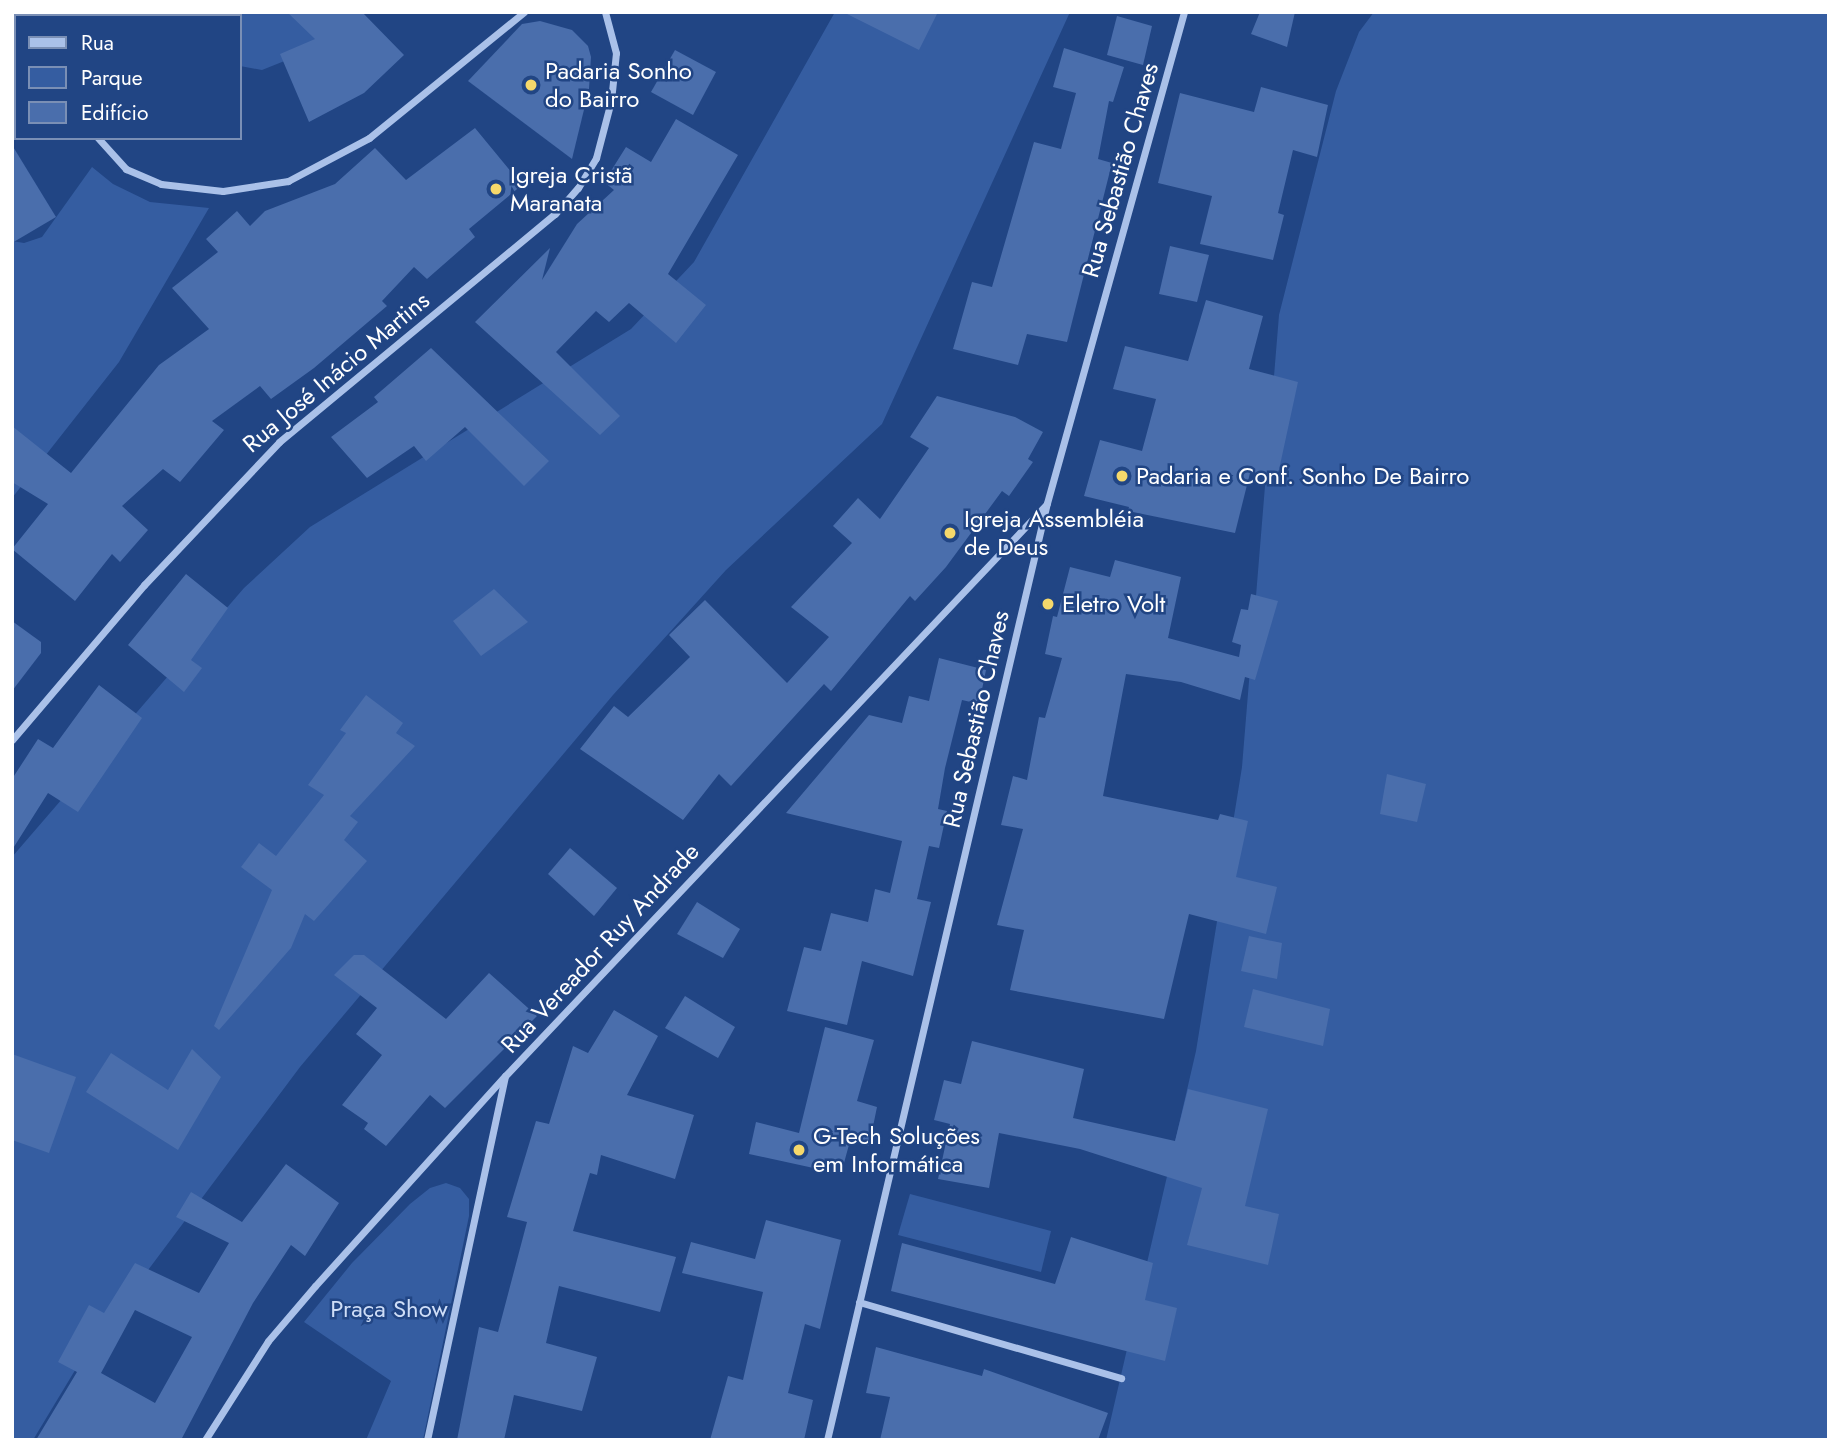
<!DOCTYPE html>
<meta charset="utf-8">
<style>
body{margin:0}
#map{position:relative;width:1841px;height:1452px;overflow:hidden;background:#214584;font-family:Jost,sans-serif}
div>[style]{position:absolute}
.green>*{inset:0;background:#355da1}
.building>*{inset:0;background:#4a6eac}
.street>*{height:7px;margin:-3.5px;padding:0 3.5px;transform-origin:3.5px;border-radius:3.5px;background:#aac1e9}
.dots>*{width:19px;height:19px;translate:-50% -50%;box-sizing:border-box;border:4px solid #214584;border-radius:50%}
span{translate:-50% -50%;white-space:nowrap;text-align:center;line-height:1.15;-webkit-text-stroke:5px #214584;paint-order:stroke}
.poi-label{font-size:24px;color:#fff}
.left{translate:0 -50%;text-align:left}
.street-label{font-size:24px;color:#fff}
.park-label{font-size:24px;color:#ceddf7}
.frame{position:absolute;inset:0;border:14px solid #fff;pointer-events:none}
.legend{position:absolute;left:14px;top:14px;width:228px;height:126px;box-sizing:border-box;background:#214584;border:2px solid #7a8fb5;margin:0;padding:9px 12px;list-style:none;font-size:21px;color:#fff}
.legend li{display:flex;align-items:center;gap:14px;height:35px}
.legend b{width:35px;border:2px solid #7a8fb5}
</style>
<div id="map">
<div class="green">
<div style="clip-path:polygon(190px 12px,359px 12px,307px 52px,262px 70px,240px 66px,240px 16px)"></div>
<div style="clip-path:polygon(835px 12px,1070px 12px,882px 424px,726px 570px,613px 695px,300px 1067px,83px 1357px,33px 1440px,12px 1440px,12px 857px,244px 588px,310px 527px,631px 329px,694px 262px)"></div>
<div style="clip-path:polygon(1374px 12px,1829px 12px,1829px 1440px,1106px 1440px,1196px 1051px,1242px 767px,1279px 315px,1336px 91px,1359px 32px)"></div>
<div style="clip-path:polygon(92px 167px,113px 184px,150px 202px,209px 208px,119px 362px,12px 498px,12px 241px,24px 243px,42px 237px)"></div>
<div style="clip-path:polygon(446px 1183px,460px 1188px,469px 1199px,469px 1216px,423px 1440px,366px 1440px,391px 1381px,304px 1322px,352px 1263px,410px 1204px,430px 1188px)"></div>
<div style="clip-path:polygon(910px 1194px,1051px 1231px,1041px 1272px,898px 1235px)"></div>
</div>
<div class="building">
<div style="clip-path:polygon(287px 12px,362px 12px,404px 55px,364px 93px,309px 122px,280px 54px,315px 39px)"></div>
<div style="clip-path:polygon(843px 12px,938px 12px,919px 50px)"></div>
<div style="clip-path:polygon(1260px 12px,1295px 12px,1287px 47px,1251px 34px)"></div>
<div style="clip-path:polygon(1117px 16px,1152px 26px,1143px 65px,1107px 55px)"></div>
<div style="clip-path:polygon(540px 21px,572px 30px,588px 46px,591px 57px,589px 89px,572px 159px,468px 81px,522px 24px)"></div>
<div style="clip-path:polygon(1064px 48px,1124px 67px,1113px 102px,1109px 101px,1098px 159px,1112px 163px,1067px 342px,1027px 334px,1018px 365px,953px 349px,972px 282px,992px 287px,1034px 142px,1061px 149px,1076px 93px,1053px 87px)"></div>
<div style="clip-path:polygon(675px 50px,716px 72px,693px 115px,651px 92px)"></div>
<div style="clip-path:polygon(1261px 87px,1328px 105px,1317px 157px,1293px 150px,1278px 213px,1284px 215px,1273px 260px,1200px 244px,1212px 196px,1158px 183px,1180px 93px,1254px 112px)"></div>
<div style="clip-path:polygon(676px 119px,738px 155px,668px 274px,706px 305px,676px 343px,629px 303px,609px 322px,596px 311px,556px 352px,620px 416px,600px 435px,475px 322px,550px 248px,542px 280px,577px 224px,614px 190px,604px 182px,626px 147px,651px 162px)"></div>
<div style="clip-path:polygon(475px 128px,522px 185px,469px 229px,475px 237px,427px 279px,414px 267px,382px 301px,387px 306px,314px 368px,271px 399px,260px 386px,212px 421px,224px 430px,180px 482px,163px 469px,122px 506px,148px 530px,120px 562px,112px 554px,75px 601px,12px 549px,48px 504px,12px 482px,12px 426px,71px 473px,159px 365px,209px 329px,172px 288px,218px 252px,206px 239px,237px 211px,250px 226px,265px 211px,335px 184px,375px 148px,406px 180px)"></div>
<div style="clip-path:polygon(12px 145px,56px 217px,12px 243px)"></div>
<div style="clip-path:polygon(1170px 246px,1209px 255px,1197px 302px,1159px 294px)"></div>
<div style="clip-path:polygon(1206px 300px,1263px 316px,1249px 369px,1298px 382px,1277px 479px,1250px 473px,1235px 533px,1128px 511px,1129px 507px,1084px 496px,1100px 440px,1142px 451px,1156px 399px,1113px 389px,1125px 346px,1188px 361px)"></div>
<div style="clip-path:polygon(431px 348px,549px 461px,524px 486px,465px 427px,426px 461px,414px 446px,367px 478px,331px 437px,378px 402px,374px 397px)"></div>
<div style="clip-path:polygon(937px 396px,1015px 417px,1043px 432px,1028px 459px,1033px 462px,1009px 496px,1002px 491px,946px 567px,915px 601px,910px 596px,831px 691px,824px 684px,731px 786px,719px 774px,683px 820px,580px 749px,614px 706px,628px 717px,690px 657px,669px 635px,705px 600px,787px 683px,829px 637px,791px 607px,852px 543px,833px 526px,858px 498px,880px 519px,929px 448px,910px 437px)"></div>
<div style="clip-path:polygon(1115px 560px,1181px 577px,1168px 638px,1239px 657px,1241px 645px,1232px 642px,1241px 609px,1248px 610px,1251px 594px,1278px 601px,1255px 680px,1245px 677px,1240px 700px,1181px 682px,1126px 674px,1103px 796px,1218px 820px,1220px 814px,1248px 821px,1236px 877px,1277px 887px,1266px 934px,1189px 914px,1164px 1019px,1010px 990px,1024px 930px,997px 925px,1023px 829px,1001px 825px,1013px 776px,1027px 780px,1039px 717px,1045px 718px,1062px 658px,1045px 654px,1053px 616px,1057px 617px,1070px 567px,1110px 577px)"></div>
<div style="clip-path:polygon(186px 574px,228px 608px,191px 660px,202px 668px,184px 692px,128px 645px)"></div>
<div style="clip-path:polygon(494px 589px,528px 622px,481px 656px,453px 621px)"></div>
<div style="clip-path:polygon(12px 621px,41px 642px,41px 653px,12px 691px)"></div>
<div style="clip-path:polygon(939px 658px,986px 670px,979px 704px,962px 700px,945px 768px,938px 809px,947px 811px,939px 848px,929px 846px,917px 899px,931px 902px,913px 976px,862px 961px,847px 1025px,787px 1011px,804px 947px,821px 951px,831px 913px,868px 922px,875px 889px,890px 893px,902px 841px,786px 813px,869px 715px,902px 723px,909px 696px,929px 701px)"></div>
<div style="clip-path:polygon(99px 685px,142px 718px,78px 812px,48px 793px,12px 850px,12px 779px,38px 739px,53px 748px)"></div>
<div style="clip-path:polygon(366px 695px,403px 723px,396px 733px,415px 746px,350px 816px,358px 822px,344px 840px,367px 861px,314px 921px,305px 914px,291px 948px,219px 1030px,214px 1026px,272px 890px,241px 867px,259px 843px,276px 856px,324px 795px,308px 785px,346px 733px,340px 730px)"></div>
<div style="clip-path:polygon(1387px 774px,1426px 784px,1417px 822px,1380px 814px)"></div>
<div style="clip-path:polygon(570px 848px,617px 888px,594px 916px,548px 874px)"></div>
<div style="clip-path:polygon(697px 902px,740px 929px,723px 958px,677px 934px)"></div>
<div style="clip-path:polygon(1249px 936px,1282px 943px,1277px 979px,1241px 971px)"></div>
<div style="clip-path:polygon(354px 955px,364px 955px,446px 1019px,489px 973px,537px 1016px,445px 1108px,430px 1095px,386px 1146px,364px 1129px,368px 1123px,342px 1105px,382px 1055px,356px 1034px,377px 1008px,334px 975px)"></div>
<div style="clip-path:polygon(1253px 989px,1330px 1009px,1323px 1046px,1244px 1027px)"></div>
<div style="clip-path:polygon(685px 996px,735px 1027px,718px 1058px,665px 1028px)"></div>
<div style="clip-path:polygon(614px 1010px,658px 1036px,627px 1095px,694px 1115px,675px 1179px,601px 1155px,597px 1175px,590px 1173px,573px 1231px,676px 1257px,660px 1312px,559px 1286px,546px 1343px,597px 1357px,582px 1411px,514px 1395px,504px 1440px,457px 1440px,479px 1327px,498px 1332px,527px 1222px,507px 1217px,536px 1121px,549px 1124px,573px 1046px,588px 1053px)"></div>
<div style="clip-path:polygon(825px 1027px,874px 1040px,857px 1101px,877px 1107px,869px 1146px,850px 1141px,841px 1174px,749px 1154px,756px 1122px,799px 1133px)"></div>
<div style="clip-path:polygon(972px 1041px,1084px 1069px,1073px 1118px,1175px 1141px,1188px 1089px,1268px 1109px,1245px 1206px,1279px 1214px,1268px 1265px,1187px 1245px,1202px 1188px,1080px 1149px,999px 1133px,989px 1188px,938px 1179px,950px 1124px,934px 1120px,944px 1080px,961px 1084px)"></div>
<div style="clip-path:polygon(192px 1049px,221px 1077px,178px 1150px,86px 1092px,111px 1053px,168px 1090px)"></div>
<div style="clip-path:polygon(12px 1054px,76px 1077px,49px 1153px,12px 1140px)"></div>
<div style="clip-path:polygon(evenodd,286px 1164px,339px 1203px,305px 1256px,291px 1245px,253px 1303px,181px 1440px,36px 1440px,77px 1372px,58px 1362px,89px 1305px,104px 1313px,135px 1263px,199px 1293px,229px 1243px,176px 1217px,191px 1192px,242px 1222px,286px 1164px,135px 1310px,192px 1337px,155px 1403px,101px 1373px,135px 1310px)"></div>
<div style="clip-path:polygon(766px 1220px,841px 1240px,820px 1329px,805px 1324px,788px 1393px,813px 1400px,804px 1440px,710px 1440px,728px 1376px,743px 1380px,763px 1292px,682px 1273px,691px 1242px,755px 1259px)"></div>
<div style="clip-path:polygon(1071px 1237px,1153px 1263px,1145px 1300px,1177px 1308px,1165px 1361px,891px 1291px,902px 1243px,1055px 1284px)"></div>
<div style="clip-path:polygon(876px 1347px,982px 1376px,984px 1369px,1108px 1413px,1098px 1440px,880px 1440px,890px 1397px,866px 1393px)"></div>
</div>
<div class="street">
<div style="left:70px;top:12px;width:4px;rotate:90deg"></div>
<div style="left:98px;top:138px;width:42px;rotate:47.9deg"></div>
<div style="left:126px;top:169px;width:38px;rotate:23deg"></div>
<div style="left:161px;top:184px;width:62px;rotate:6.4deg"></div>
<div style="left:223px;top:191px;width:66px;rotate:-8.7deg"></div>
<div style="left:288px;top:181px;width:92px;rotate:-28deg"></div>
<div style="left:369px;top:138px;width:200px;rotate:-39.1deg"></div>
<div style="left:12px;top:740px;width:204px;rotate:-49.6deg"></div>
<div style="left:144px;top:585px;width:197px;rotate:-46.6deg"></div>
<div style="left:279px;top:442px;width:358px;rotate:-39.6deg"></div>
<div style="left:555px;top:214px;width:35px;rotate:-49deg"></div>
<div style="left:578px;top:188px;width:35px;rotate:-59deg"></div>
<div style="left:596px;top:158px;width:59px;rotate:-75.3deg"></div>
<div style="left:611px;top:101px;width:48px;rotate:-84.1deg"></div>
<div style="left:616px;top:53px;width:42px;rotate:-105deg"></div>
<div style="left:859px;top:1302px;width:273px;rotate:16.2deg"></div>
<div style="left:205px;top:1440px;width:117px;rotate:-57.5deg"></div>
<div style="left:268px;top:1341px;width:72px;rotate:-49.5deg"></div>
<div style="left:315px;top:1286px;width:283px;rotate:-47.9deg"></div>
<div style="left:505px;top:1076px;width:787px;rotate:-46.55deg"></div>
<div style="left:427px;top:1440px;width:371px;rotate:-77.9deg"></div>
<div style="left:827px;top:1440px;width:962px;rotate:-76.79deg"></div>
<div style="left:1047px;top:503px;width:510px;rotate:-74.41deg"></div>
</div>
<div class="dots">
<div style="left:531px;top:85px;background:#f5d86b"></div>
<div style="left:496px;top:189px;background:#f5d86b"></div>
<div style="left:1122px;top:476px;background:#f5d86b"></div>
<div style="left:950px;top:533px;background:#f5d86b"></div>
<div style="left:1048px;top:604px;background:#f5d86b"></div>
<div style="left:799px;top:1150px;background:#f5d86b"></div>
</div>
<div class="poi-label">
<span class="left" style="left:545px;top:85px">Padaria Sonho<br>do Bairro</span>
<span class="left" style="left:510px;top:189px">Igreja Cristã<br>Maranata</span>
<span class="left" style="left:1136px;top:476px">Padaria e Conf. Sonho De Bairro</span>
<span class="left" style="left:964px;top:533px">Igreja Assembléia<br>de Deus</span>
<span class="left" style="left:1062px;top:604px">Eletro Volt</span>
<span class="left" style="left:813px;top:1150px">G-Tech Soluções<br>em Informática</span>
</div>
<div class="street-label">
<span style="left:1120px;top:170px;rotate:-74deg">Rua Sebastião Chaves</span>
<span style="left:336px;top:372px;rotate:-40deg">Rua José Inácio Martins</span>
<span style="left:976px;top:719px;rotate:-77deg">Rua Sebastião Chaves</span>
<span style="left:600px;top:948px;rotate:-47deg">Rua Vereador Ruy Andrade</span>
</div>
<div class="park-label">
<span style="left:389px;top:1309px">Praça Show</span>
</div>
<div class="frame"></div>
<ul class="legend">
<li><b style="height:9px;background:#aac1e9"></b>Rua</li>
<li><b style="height:19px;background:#355da1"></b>Parque</li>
<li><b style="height:19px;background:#4a6eac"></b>Edifício</li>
</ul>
</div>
